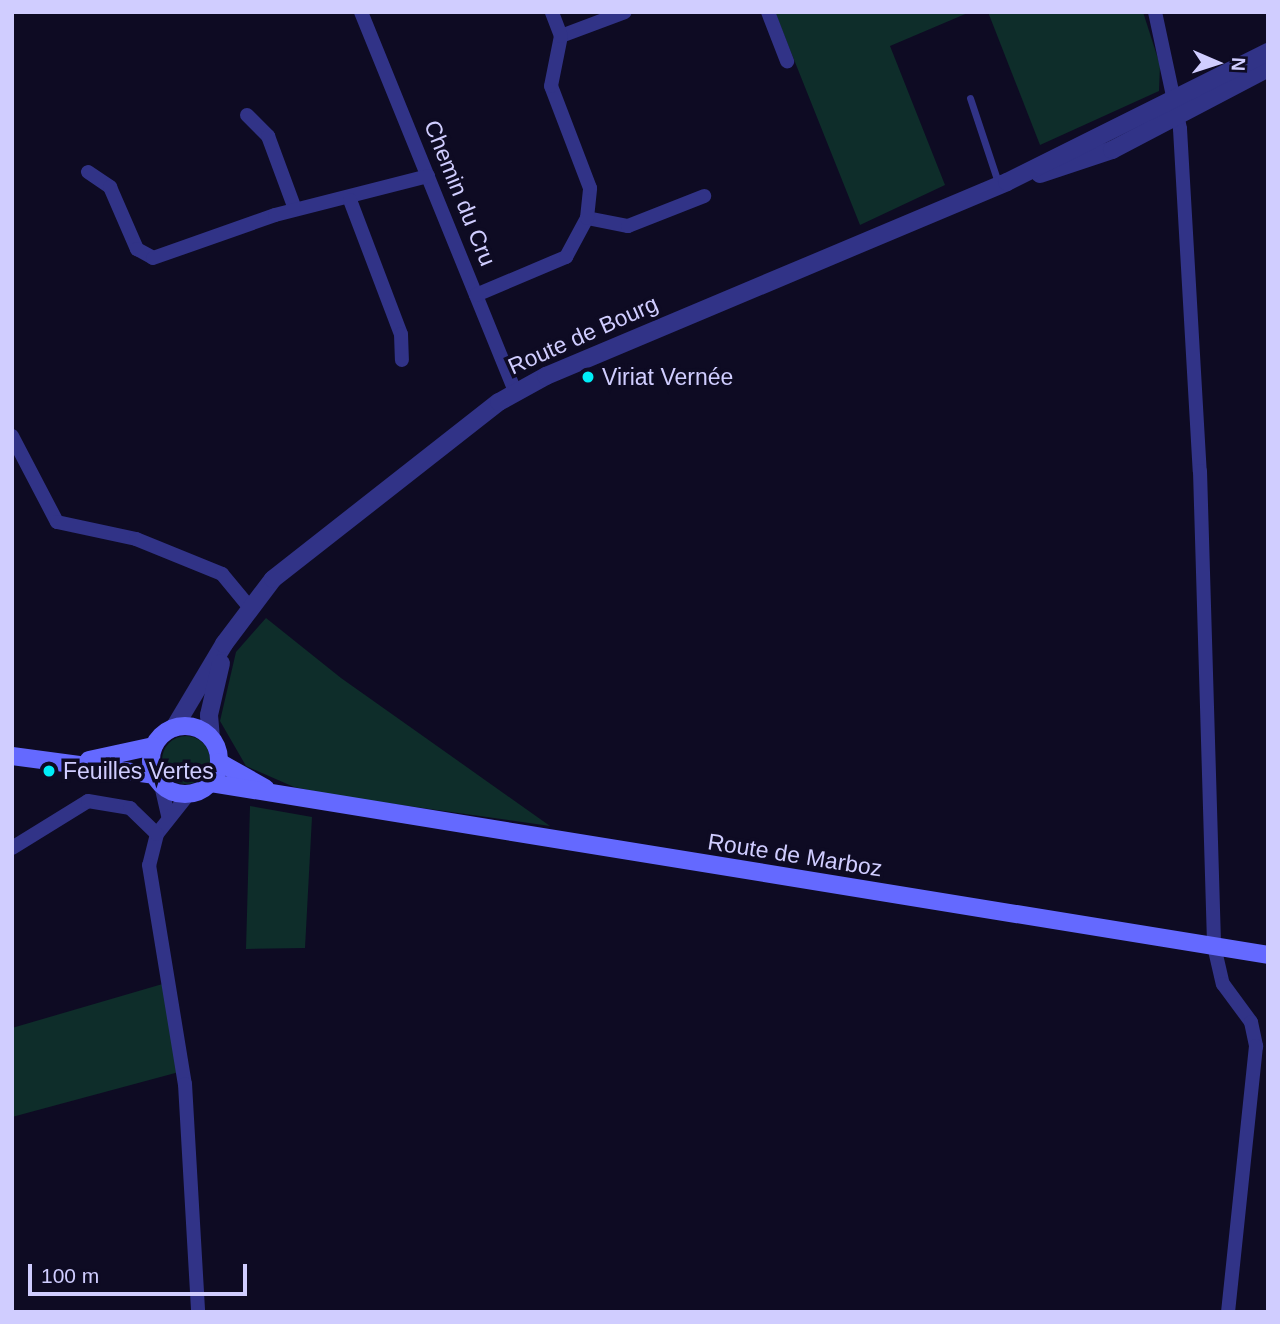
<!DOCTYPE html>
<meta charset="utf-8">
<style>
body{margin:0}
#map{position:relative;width:1280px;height:1324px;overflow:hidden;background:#0e0b23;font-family:Arial,sans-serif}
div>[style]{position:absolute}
.green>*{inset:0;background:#0e2d2a}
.round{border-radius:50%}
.service>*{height:7px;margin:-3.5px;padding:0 3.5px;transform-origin:3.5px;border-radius:3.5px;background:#313387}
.minor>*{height:14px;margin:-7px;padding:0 7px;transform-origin:7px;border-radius:7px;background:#313387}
.tertiary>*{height:18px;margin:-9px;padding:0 9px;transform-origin:9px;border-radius:9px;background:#313387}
.secondary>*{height:18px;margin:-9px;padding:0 9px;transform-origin:9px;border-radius:9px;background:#6469ff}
.secondary>.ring{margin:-9px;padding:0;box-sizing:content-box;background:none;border:18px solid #6469ff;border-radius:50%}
.dots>*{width:19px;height:19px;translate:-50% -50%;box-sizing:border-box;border:4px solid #0e0b23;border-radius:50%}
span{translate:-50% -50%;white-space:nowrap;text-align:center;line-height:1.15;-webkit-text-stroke:7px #0e0b23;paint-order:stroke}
.street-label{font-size:23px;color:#d0cdff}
.poi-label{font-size:23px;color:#d0cdff}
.left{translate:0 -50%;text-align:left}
.frame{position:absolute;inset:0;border:14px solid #d0cdff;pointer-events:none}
.north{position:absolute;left:1182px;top:28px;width:70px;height:70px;-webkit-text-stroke:5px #0e0b23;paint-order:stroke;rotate:93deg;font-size:19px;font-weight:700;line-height:28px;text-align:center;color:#d0cdff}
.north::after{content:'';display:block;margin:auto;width:24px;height:32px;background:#d0cdff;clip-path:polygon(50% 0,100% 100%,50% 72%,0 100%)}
.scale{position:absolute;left:28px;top:1264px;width:219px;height:32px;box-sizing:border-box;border:4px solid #d0cdff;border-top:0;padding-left:9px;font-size:21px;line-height:24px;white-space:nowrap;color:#d0cdff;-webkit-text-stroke:5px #0e0b23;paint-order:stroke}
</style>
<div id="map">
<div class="green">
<div style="clip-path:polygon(775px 12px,970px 12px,890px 46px,945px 185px,860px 225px)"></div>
<div style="clip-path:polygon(988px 12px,1143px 12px,1160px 65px,1159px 91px,1040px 145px)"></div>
<div style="clip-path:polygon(266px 618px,341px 678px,550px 826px,337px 796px,294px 787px,246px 766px,220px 721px,236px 652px)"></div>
<div class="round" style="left:162px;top:736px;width:48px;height:48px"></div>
<div style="clip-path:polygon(250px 806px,312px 817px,305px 948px,246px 949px)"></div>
<div style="clip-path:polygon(166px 983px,179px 1072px,12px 1117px,12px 1028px)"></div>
</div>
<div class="service">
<div style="left:970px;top:98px;width:92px;rotate:71.6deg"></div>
</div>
<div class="minor">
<div style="left:361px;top:12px;width:409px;rotate:67.9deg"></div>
<div style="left:768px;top:12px;width:53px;rotate:68.8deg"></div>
<div style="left:1155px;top:12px;width:120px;rotate:77.9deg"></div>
<div style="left:1180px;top:129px;width:343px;rotate:86.7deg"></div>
<div style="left:1200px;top:471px;width:475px;rotate:88.3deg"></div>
<div style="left:1214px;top:946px;width:39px;rotate:77deg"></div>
<div style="left:1223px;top:984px;width:47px;rotate:53.6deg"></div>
<div style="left:1251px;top:1022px;width:25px;rotate:78deg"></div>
<div style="left:1256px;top:1046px;width:267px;rotate:96deg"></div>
<div style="left:561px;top:36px;width:68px;rotate:-20.6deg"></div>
<div style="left:247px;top:115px;width:30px;rotate:45deg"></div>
<div style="left:268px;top:136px;width:78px;rotate:69.7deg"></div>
<div style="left:88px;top:172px;width:27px;rotate:34deg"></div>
<div style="left:110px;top:187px;width:68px;rotate:66.5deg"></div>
<div style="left:137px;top:249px;width:18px;rotate:29deg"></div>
<div style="left:153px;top:258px;width:129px;rotate:-19.4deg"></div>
<div style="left:275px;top:215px;width:158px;rotate:-14.3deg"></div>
<div style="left:350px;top:200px;width:143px;rotate:69.2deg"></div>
<div style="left:401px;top:334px;width:26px;rotate:88deg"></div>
<div style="left:587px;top:218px;width:42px;rotate:11deg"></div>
<div style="left:628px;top:226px;width:82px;rotate:-21.5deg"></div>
<div style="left:476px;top:295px;width:98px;rotate:-22.9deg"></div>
<div style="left:566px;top:257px;width:44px;rotate:-61.7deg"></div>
<div style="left:587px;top:218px;width:30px;rotate:-84deg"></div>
<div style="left:590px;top:188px;width:109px;rotate:-110.9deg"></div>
<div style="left:551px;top:86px;width:51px;rotate:-78.7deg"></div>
<div style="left:561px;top:36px;width:26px;rotate:-111deg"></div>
<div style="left:12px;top:436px;width:97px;rotate:62.4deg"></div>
<div style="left:57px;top:522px;width:81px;rotate:12.1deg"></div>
<div style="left:136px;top:539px;width:93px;rotate:22.1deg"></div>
<div style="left:222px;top:574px;width:45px;rotate:50.4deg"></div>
<div style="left:161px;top:785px;width:32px;rotate:77deg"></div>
<div style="left:188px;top:795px;width:50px;rotate:128.5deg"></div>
<div style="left:157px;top:834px;width:32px;rotate:104deg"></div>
<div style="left:149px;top:865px;width:222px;rotate:80.7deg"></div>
<div style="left:185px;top:1084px;width:228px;rotate:86.7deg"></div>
<div style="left:12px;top:848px;width:89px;rotate:-31.7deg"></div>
<div style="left:88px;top:801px;width:43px;rotate:9.5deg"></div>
<div style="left:130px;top:808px;width:37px;rotate:44deg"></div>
</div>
<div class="tertiary">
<div style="left:1040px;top:174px;width:76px;rotate:-18.4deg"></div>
<div style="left:1112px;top:150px;width:176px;rotate:-27.7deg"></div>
<div style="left:174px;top:728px;width:98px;rotate:-59.2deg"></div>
<div style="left:224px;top:644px;width:81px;rotate:-53deg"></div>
<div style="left:273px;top:579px;width:287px;rotate:-38.1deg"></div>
<div style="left:499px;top:402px;width:54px;rotate:-29deg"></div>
<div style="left:546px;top:376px;width:500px;rotate:-22.82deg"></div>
<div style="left:1007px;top:182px;width:292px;rotate:-26.5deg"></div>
<div style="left:211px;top:738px;width:23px;rotate:-95deg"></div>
<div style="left:209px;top:715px;width:53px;rotate:-77deg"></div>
</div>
<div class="secondary">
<div class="ring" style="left:151px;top:726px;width:50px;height:50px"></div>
<div style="left:12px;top:756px;width:143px;rotate:7.6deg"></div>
<div style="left:89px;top:760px;width:66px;rotate:-12.2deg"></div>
<div style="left:219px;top:762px;width:53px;rotate:29.5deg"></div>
<div style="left:211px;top:783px;width:1071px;rotate:9.24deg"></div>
</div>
<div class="dots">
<div style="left:588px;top:377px;background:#00eef8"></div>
<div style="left:49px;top:771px;background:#00eef8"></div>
</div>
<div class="street-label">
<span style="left:460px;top:193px;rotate:68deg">Chemin du Cru</span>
<span style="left:583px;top:335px;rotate:-24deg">Route de Bourg</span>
<span style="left:795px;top:855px;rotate:9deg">Route de Marboz</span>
</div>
<div class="poi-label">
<span class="left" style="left:602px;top:377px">Viriat Vernée</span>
<span class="left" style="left:63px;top:771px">Feuilles Vertes</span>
</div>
<div class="frame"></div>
<div class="north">N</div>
<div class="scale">100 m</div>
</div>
